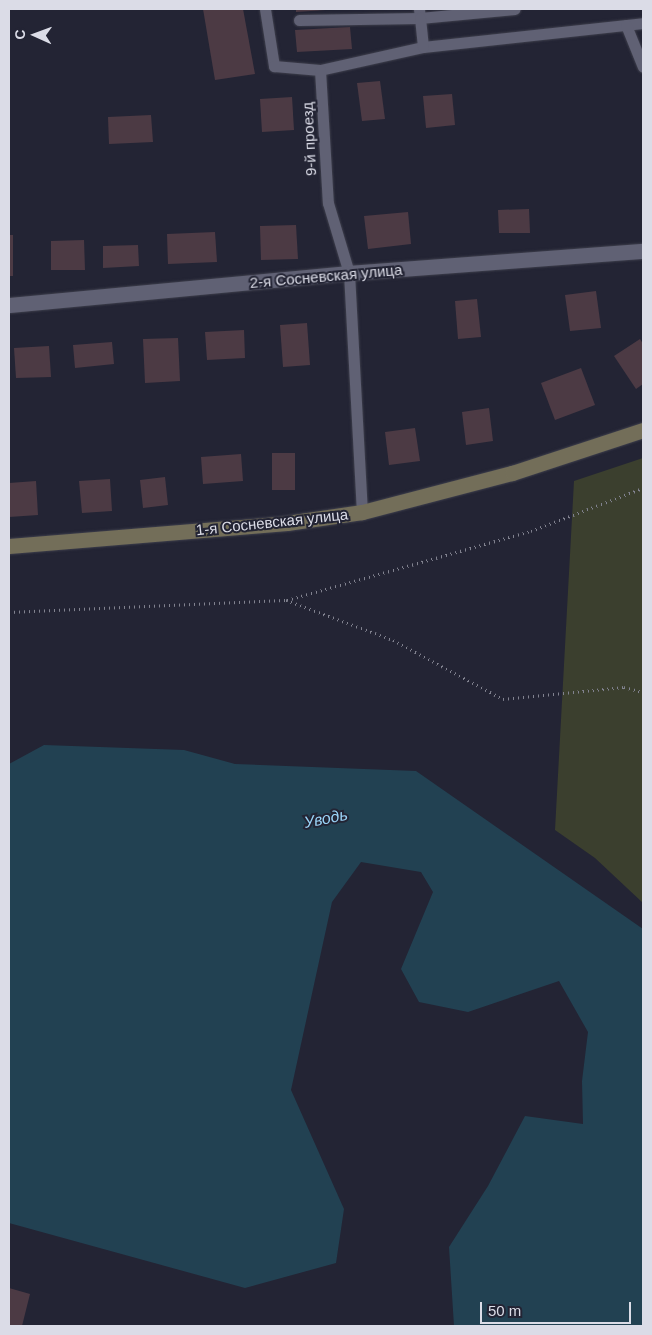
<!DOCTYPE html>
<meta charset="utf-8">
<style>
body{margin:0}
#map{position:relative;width:652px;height:1335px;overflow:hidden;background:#232434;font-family:Arial,sans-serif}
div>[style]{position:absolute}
.green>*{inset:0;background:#3b3f2e}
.water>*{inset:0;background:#224152}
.building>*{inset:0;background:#4c3a44}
.path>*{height:3px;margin-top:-1.5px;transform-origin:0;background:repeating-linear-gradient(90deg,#81828f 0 1px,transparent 0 5px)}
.roads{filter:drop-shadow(0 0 1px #3e3f4c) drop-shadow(0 0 1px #3e3f4c)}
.lane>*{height:11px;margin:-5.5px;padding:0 5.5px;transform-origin:5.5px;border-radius:5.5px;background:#606174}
.street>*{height:15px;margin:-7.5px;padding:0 7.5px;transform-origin:7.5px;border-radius:7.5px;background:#606174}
.secondary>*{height:15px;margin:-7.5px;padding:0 7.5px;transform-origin:7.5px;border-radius:7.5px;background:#736e59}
span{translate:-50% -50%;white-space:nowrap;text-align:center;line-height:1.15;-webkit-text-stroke:4px #232434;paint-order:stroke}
.street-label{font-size:15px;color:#dbdce7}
.water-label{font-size:16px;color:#9ad4f8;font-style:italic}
.frame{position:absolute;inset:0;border:10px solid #dbdce7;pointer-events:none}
.north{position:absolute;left:10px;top:10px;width:50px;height:50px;-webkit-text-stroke:4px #232434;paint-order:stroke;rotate:272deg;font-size:14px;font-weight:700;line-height:20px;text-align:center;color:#dbdce7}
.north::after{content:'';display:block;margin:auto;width:18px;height:22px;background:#dbdce7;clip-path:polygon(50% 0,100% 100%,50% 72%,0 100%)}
.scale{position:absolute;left:480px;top:1302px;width:151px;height:22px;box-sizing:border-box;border:2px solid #dbdce7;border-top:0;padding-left:6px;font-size:15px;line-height:18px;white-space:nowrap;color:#dbdce7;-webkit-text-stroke:4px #232434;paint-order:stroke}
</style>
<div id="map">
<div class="green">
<div style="clip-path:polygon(643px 458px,643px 903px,595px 858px,555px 830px,574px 481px)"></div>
</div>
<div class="water">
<div style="clip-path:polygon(44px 745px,184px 750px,235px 764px,416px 771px,643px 929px,643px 1326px,454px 1326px,449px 1247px,488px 1186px,525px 1116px,583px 1124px,582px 1081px,588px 1032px,559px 981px,468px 1012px,419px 1002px,401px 969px,433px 892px,421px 872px,361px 862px,332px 902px,291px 1090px,344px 1209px,336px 1263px,245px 1288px,9px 1223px,9px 764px)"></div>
</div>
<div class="building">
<div style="clip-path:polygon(203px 9px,243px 9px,255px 74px,215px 80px)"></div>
<div style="clip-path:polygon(296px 9px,326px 9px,326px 10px,296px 12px)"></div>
<div style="clip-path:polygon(350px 27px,352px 49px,297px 52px,295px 30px)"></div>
<div style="clip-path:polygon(380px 81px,385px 119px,362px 121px,357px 83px)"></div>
<div style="clip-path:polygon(452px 94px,455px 125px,426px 128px,423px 96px)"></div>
<div style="clip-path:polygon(292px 97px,294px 130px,262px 132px,260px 99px)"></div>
<div style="clip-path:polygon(151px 115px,153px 142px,109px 144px,108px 117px)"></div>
<div style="clip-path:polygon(529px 209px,530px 233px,499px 233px,498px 210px)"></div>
<div style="clip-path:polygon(408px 212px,411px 244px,368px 249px,364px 216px)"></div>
<div style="clip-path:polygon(296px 225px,298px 259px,261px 260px,260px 226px)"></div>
<div style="clip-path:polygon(215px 232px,217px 262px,168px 264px,167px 234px)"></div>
<div style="clip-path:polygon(9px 235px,13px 235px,13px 276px,9px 276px)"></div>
<div style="clip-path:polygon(84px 240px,85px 270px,51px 270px,51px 241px)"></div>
<div style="clip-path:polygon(138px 245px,139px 266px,103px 268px,103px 246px)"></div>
<div style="clip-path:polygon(596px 291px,601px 328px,570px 331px,565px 295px)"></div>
<div style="clip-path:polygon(477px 299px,481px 337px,458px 339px,455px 301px)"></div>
<div style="clip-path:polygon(307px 323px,310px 365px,283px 367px,280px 325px)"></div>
<div style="clip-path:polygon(244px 330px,245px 358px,207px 360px,205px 332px)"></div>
<div style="clip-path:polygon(178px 338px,180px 381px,145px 383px,143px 339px)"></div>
<div style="clip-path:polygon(640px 339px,643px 344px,643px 384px,636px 389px,614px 356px)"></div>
<div style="clip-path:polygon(112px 342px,114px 364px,75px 368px,73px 345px)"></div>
<div style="clip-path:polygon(49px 346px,51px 377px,16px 378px,14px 348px)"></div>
<div style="clip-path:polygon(581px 368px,595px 405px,555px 420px,541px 383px)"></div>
<div style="clip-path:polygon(489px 408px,493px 441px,466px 445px,462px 412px)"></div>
<div style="clip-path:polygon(415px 428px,420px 461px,389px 465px,385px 432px)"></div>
<div style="clip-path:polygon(272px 453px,295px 453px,295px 490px,272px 490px)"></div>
<div style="clip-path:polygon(241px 454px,243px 481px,203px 484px,201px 457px)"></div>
<div style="clip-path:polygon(165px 477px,168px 505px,143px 508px,140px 480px)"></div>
<div style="clip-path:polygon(110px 479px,112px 511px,82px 513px,79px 481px)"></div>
<div style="clip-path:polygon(36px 481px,38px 515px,9px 517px,9px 483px)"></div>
<div style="clip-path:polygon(9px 1288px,30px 1294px,22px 1326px,9px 1326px)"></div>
</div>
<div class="path">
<div style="left:287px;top:600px;width:254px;rotate:-15.8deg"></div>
<div style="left:531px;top:531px;width:120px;rotate:-21deg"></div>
<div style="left:9px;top:612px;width:277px;rotate:-2.5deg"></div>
<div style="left:286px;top:600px;width:114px;rotate:20.5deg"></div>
<div style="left:393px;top:640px;width:125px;rotate:28.2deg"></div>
<div style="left:503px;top:699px;width:122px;rotate:-5.7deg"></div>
<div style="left:624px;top:687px;width:20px;rotate:15deg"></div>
</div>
<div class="roads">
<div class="lane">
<div style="left:265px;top:9px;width:58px;rotate:81deg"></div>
<div style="left:274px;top:66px;width:46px;rotate:5deg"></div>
<div style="left:320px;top:70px;width:106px;rotate:-12.6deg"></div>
<div style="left:423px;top:47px;width:221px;rotate:-6.2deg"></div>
<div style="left:419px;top:9px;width:9px;rotate:84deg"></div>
<div style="left:420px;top:18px;width:95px;rotate:-5.4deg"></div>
<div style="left:299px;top:20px;width:121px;rotate:-0.9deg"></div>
<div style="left:420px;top:18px;width:29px;rotate:84deg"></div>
<div style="left:626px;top:25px;width:45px;rotate:68deg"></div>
<div style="left:320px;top:70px;width:133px;rotate:86.6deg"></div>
<div style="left:328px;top:203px;width:73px;rotate:73.3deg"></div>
<div style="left:349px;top:273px;width:239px;rotate:86.9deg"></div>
</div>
<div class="street">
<div style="left:9px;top:305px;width:342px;rotate:-5.4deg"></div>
<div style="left:349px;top:273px;width:295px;rotate:-4.3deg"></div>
</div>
<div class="secondary">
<div style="left:9px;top:546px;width:279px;rotate:-4.7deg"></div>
<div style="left:287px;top:523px;width:76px;rotate:-8.3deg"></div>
<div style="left:362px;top:512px;width:155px;rotate:-14.6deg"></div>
<div style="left:512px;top:473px;width:138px;rotate:-18.2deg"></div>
</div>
</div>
<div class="street-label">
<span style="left:309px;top:139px;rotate:-93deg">9-й проезд</span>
<span style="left:326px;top:276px;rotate:-5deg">2-я Сосневская улица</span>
<span style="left:272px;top:522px;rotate:-6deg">1-я Сосневская улица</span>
</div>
<div class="water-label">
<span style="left:326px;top:819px;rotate:-11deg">Уводь</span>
</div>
<div class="frame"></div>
<div class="north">С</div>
<div class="scale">50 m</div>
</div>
